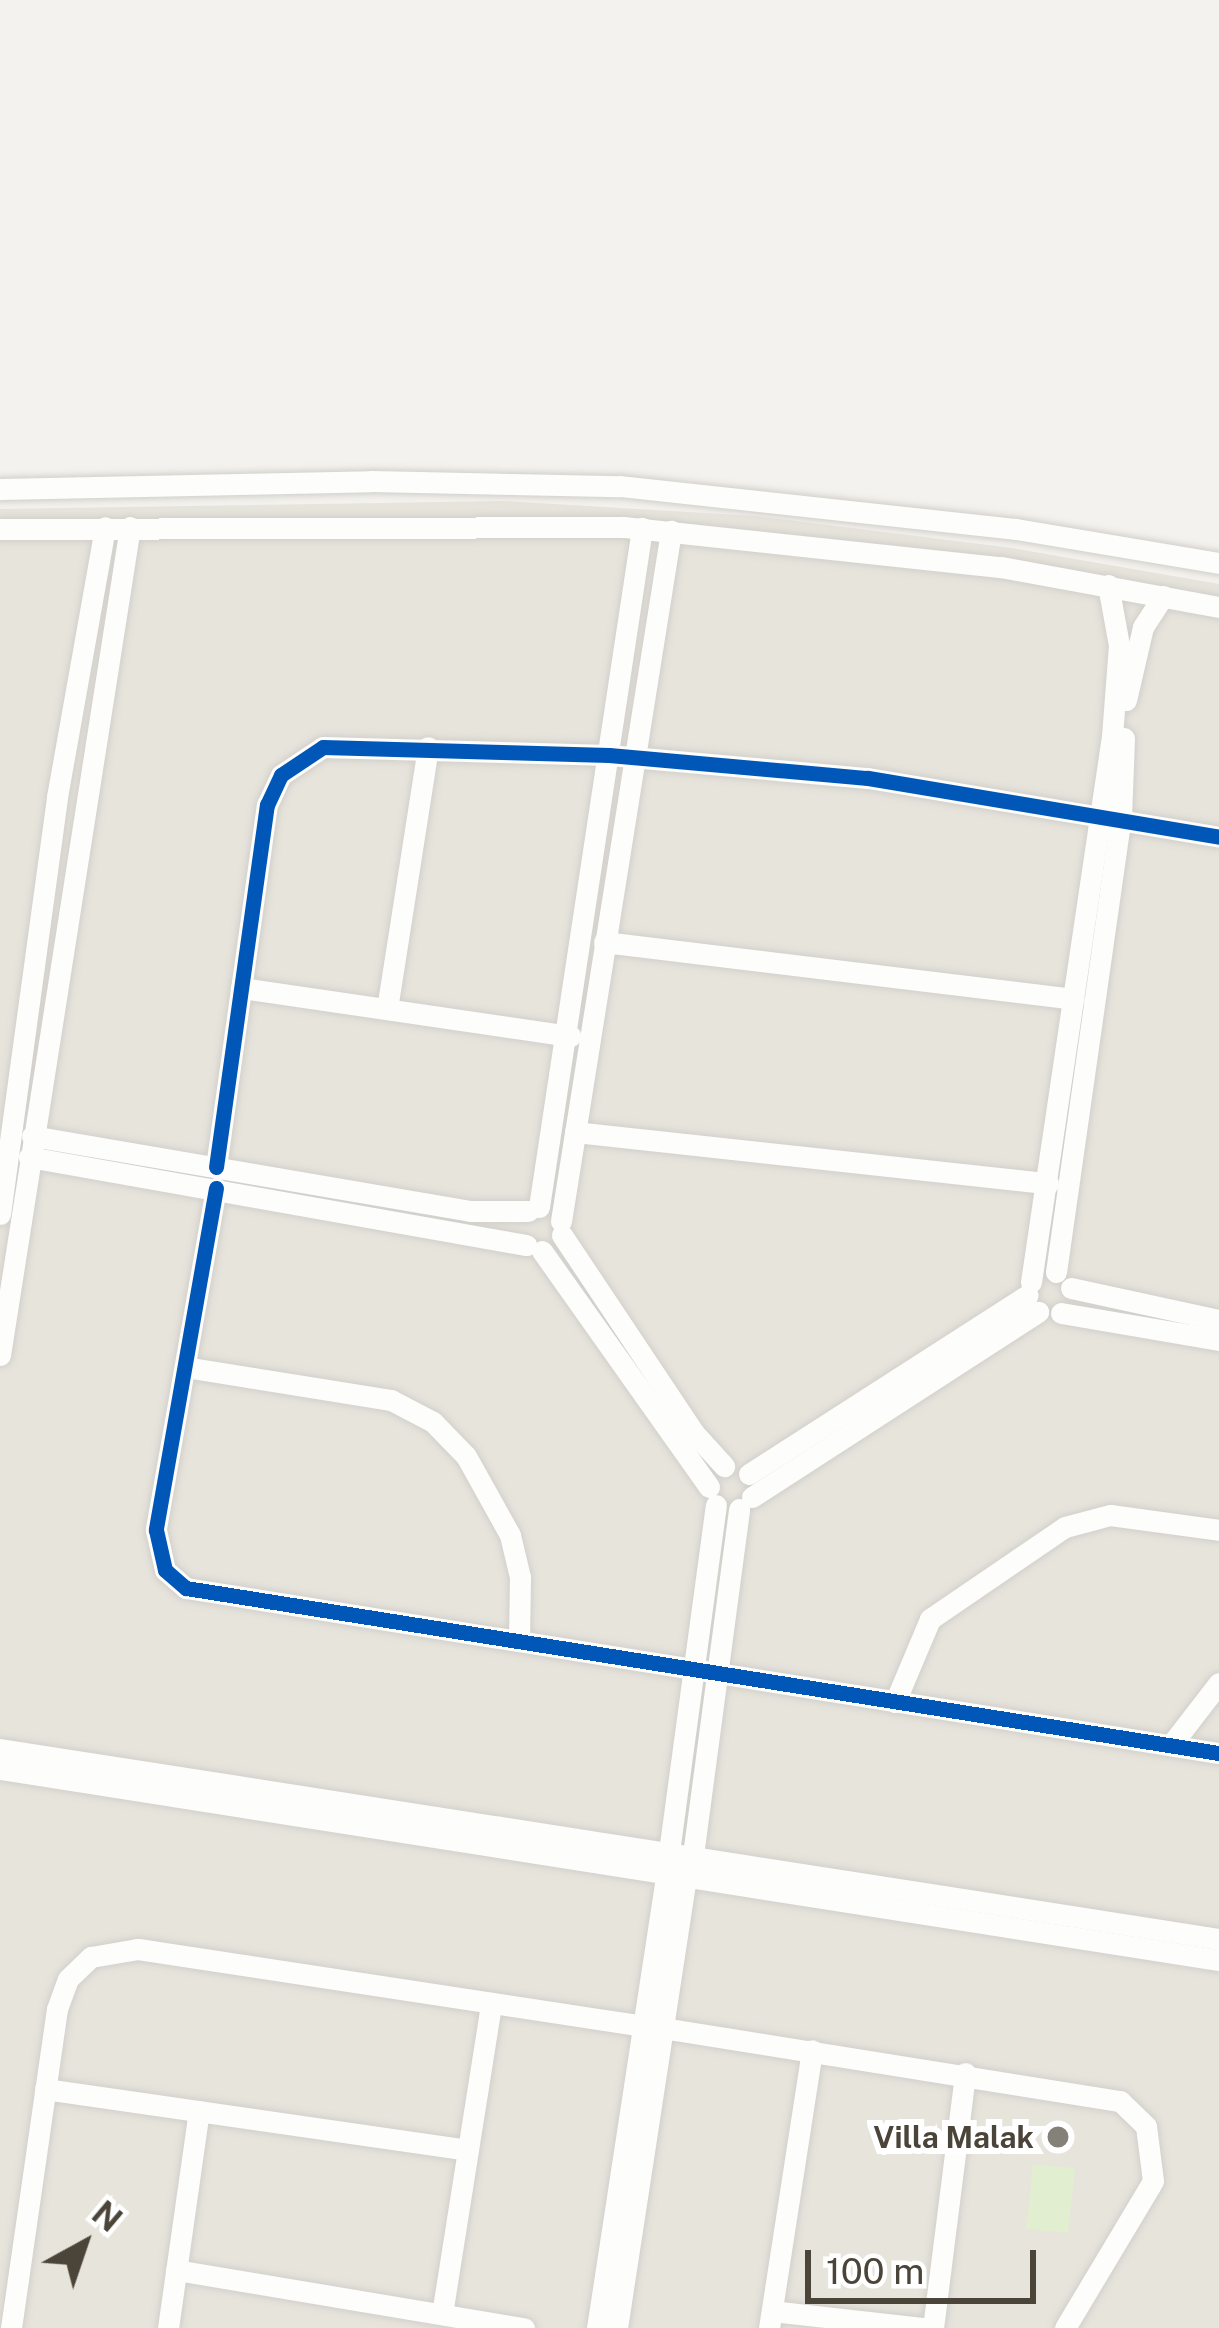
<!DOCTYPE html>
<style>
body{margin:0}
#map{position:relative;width:1219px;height:2328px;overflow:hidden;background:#f4f2ee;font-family:"Public Sans",sans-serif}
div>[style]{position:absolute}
.residential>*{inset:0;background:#e7e4dc}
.green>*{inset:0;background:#e1eecf}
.roads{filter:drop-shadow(0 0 3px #d2d0cb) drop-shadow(0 0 3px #d2d0cb)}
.minor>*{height:21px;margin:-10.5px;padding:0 10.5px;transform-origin:10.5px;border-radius:10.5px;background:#fdfdfc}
.cycleway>*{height:15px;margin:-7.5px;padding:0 7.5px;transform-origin:7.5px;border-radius:7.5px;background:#0057b8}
.dots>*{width:33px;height:33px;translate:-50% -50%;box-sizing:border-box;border:6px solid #fff;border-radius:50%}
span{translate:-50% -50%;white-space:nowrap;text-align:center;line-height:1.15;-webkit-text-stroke:12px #fff;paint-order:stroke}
.poi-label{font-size:30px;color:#4b4439;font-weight:700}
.right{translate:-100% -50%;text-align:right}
.north{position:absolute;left:24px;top:2184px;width:120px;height:120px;-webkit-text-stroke:9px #fff;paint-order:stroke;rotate:40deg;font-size:33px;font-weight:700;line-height:48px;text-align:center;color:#4b4439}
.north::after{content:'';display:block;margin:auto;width:42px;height:54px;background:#4b4439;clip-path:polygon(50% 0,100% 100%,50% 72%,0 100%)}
.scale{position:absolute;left:805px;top:2250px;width:231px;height:54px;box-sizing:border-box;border:6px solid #4b4439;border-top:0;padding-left:15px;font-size:36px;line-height:42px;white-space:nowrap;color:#4b4439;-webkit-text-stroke:9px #fff;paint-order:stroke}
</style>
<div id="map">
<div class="residential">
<div style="clip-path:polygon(503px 501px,756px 516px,1012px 548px,1219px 584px,1219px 2328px,0 2328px,0 509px)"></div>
</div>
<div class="green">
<div style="clip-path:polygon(1033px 2164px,1075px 2168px,1068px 2233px,1026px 2229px)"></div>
</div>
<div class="roads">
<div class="minor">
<div style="left:0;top:489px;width:371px;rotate:-1.2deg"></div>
<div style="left:371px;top:481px;width:249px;rotate:1.2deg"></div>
<div style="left:620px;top:486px;width:398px;rotate:6.2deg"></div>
<div style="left:1016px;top:529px;width:206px;rotate:9.5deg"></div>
<div style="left:0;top:529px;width:624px;rotate:-0.18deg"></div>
<div style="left:624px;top:527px;width:379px;rotate:6.1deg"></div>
<div style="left:1001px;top:567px;width:222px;rotate:10.4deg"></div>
<div style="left:1126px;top:700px;width:75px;rotate:-76.9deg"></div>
<div style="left:1143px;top:627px;width:37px;rotate:-57deg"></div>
<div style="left:604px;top:942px;width:473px;rotate:6.9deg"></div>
<div style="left:241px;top:988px;width:333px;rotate:8.3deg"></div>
<div style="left:387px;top:1009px;width:265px;rotate:-81.1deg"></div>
<div style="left:575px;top:1132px;width:476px;rotate:6.2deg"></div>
<div style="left:32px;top:1136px;width:445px;rotate:9.7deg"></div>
<div style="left:471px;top:1211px;width:57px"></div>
<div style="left:29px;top:1157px;width:505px;rotate:10.04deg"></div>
<div style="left:216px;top:1167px;width:366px;rotate:-82deg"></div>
<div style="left:267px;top:805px;width:33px;rotate:-65deg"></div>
<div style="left:281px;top:775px;width:50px;rotate:-33.7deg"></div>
<div style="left:323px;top:747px;width:286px;rotate:1.6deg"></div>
<div style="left:609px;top:755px;width:260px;rotate:5.1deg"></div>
<div style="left:868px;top:778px;width:356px;rotate:9.5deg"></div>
<div style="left:216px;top:1188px;width:347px;rotate:100deg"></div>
<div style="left:156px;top:1530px;width:41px;rotate:77.3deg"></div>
<div style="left:165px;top:1570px;width:28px;rotate:41deg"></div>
<div style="left:186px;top:1588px;width:1046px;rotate:9.08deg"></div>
<div style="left:539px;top:1207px;width:687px;rotate:-81.37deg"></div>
<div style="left:0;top:1214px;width:421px;rotate:-82.2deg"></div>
<div style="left:57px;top:797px;width:274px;rotate:-79.9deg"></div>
<div style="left:561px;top:1221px;width:699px;rotate:-80.94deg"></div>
<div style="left:562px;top:1235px;width:238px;rotate:56.3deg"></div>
<div style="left:694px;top:1433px;width:45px;rotate:47.7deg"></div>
<div style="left:542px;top:1251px;width:289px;rotate:54.7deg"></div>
<div style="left:1056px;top:1272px;width:460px;rotate:-81.9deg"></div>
<div style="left:1121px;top:817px;width:79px;rotate:-87.8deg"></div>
<div style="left:1031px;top:1282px;width:552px;rotate:-81.56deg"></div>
<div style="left:1112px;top:736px;width:91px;rotate:-85.6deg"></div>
<div style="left:1119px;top:645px;width:61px;rotate:-100.4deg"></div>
<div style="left:1071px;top:1288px;width:151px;rotate:12.2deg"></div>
<div style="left:1061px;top:1313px;width:160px;rotate:9.7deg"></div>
<div style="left:0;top:1355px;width:838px;rotate:-81.08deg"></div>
<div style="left:185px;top:1367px;width:209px;rotate:9.1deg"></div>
<div style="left:391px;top:1400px;width:47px;rotate:27.6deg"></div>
<div style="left:433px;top:1422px;width:47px;rotate:45.9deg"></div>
<div style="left:466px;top:1456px;width:90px;rotate:60.9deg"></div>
<div style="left:510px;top:1535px;width:43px;rotate:76.6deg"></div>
<div style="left:520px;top:1577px;width:64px;rotate:90.9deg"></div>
<div style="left:749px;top:1474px;width:331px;rotate:-32.7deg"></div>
<div style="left:752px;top:1497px;width:341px;rotate:-32.9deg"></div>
<div style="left:895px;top:1702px;width:90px;rotate:-67.1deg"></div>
<div style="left:930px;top:1619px;width:163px;rotate:-34.3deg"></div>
<div style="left:1065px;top:1527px;width:47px;rotate:-14.9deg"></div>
<div style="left:1110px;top:1515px;width:110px;rotate:7.8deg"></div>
<div style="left:1171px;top:1745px;width:78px;rotate:-52.3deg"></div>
<div style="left:0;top:1749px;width:1234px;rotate:8.86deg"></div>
<div style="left:0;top:1769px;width:1234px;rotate:8.91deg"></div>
<div style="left:669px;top:1852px;width:350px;rotate:-82.3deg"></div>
<div style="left:693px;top:1855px;width:349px;rotate:-82.4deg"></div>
<div style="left:663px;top:2028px;width:463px;rotate:9.1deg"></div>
<div style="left:1120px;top:2101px;width:36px;rotate:44deg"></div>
<div style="left:1146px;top:2126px;width:55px;rotate:82.7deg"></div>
<div style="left:1153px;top:2181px;width:171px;rotate:120.9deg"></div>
<div style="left:45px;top:2089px;width:427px;rotate:8.2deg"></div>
<div style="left:176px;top:2270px;width:353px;rotate:9.5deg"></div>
<div style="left:772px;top:2311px;width:152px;rotate:6.4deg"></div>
<div style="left:442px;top:2314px;width:315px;rotate:-81deg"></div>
<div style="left:11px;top:2328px;width:322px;rotate:-81.8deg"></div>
<div style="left:57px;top:2009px;width:32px;rotate:-70deg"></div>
<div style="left:68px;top:1979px;width:32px;rotate:-44deg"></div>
<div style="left:91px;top:1957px;width:48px;rotate:-9.7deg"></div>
<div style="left:138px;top:1949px;width:512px;rotate:8.65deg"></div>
<div style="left:168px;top:2328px;width:219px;rotate:-81.9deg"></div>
<div style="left:597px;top:2328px;width:460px;rotate:-81.3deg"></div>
<div style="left:617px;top:2328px;width:457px;rotate:-81.3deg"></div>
<div style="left:769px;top:2328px;width:281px;rotate:-81.2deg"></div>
<div style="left:933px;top:2328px;width:257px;rotate:-82.8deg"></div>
</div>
</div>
<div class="cycleway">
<div style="left:216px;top:1167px;width:366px;rotate:-82deg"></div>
<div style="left:267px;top:805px;width:33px;rotate:-65deg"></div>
<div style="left:281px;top:775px;width:50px;rotate:-33.7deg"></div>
<div style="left:323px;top:747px;width:286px;rotate:1.6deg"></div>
<div style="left:609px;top:755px;width:260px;rotate:5.1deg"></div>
<div style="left:868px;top:778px;width:356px;rotate:9.5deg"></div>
<div style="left:216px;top:1188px;width:347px;rotate:100deg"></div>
<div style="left:156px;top:1530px;width:41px;rotate:77.3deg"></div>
<div style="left:165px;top:1570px;width:28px;rotate:41deg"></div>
<div style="left:186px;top:1588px;width:1046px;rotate:9.08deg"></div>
</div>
<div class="dots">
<div style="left:1058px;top:2137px;background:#868178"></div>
</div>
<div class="poi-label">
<span class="right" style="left:1034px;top:2137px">Villa Malak</span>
</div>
<div class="north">N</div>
<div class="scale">100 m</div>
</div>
